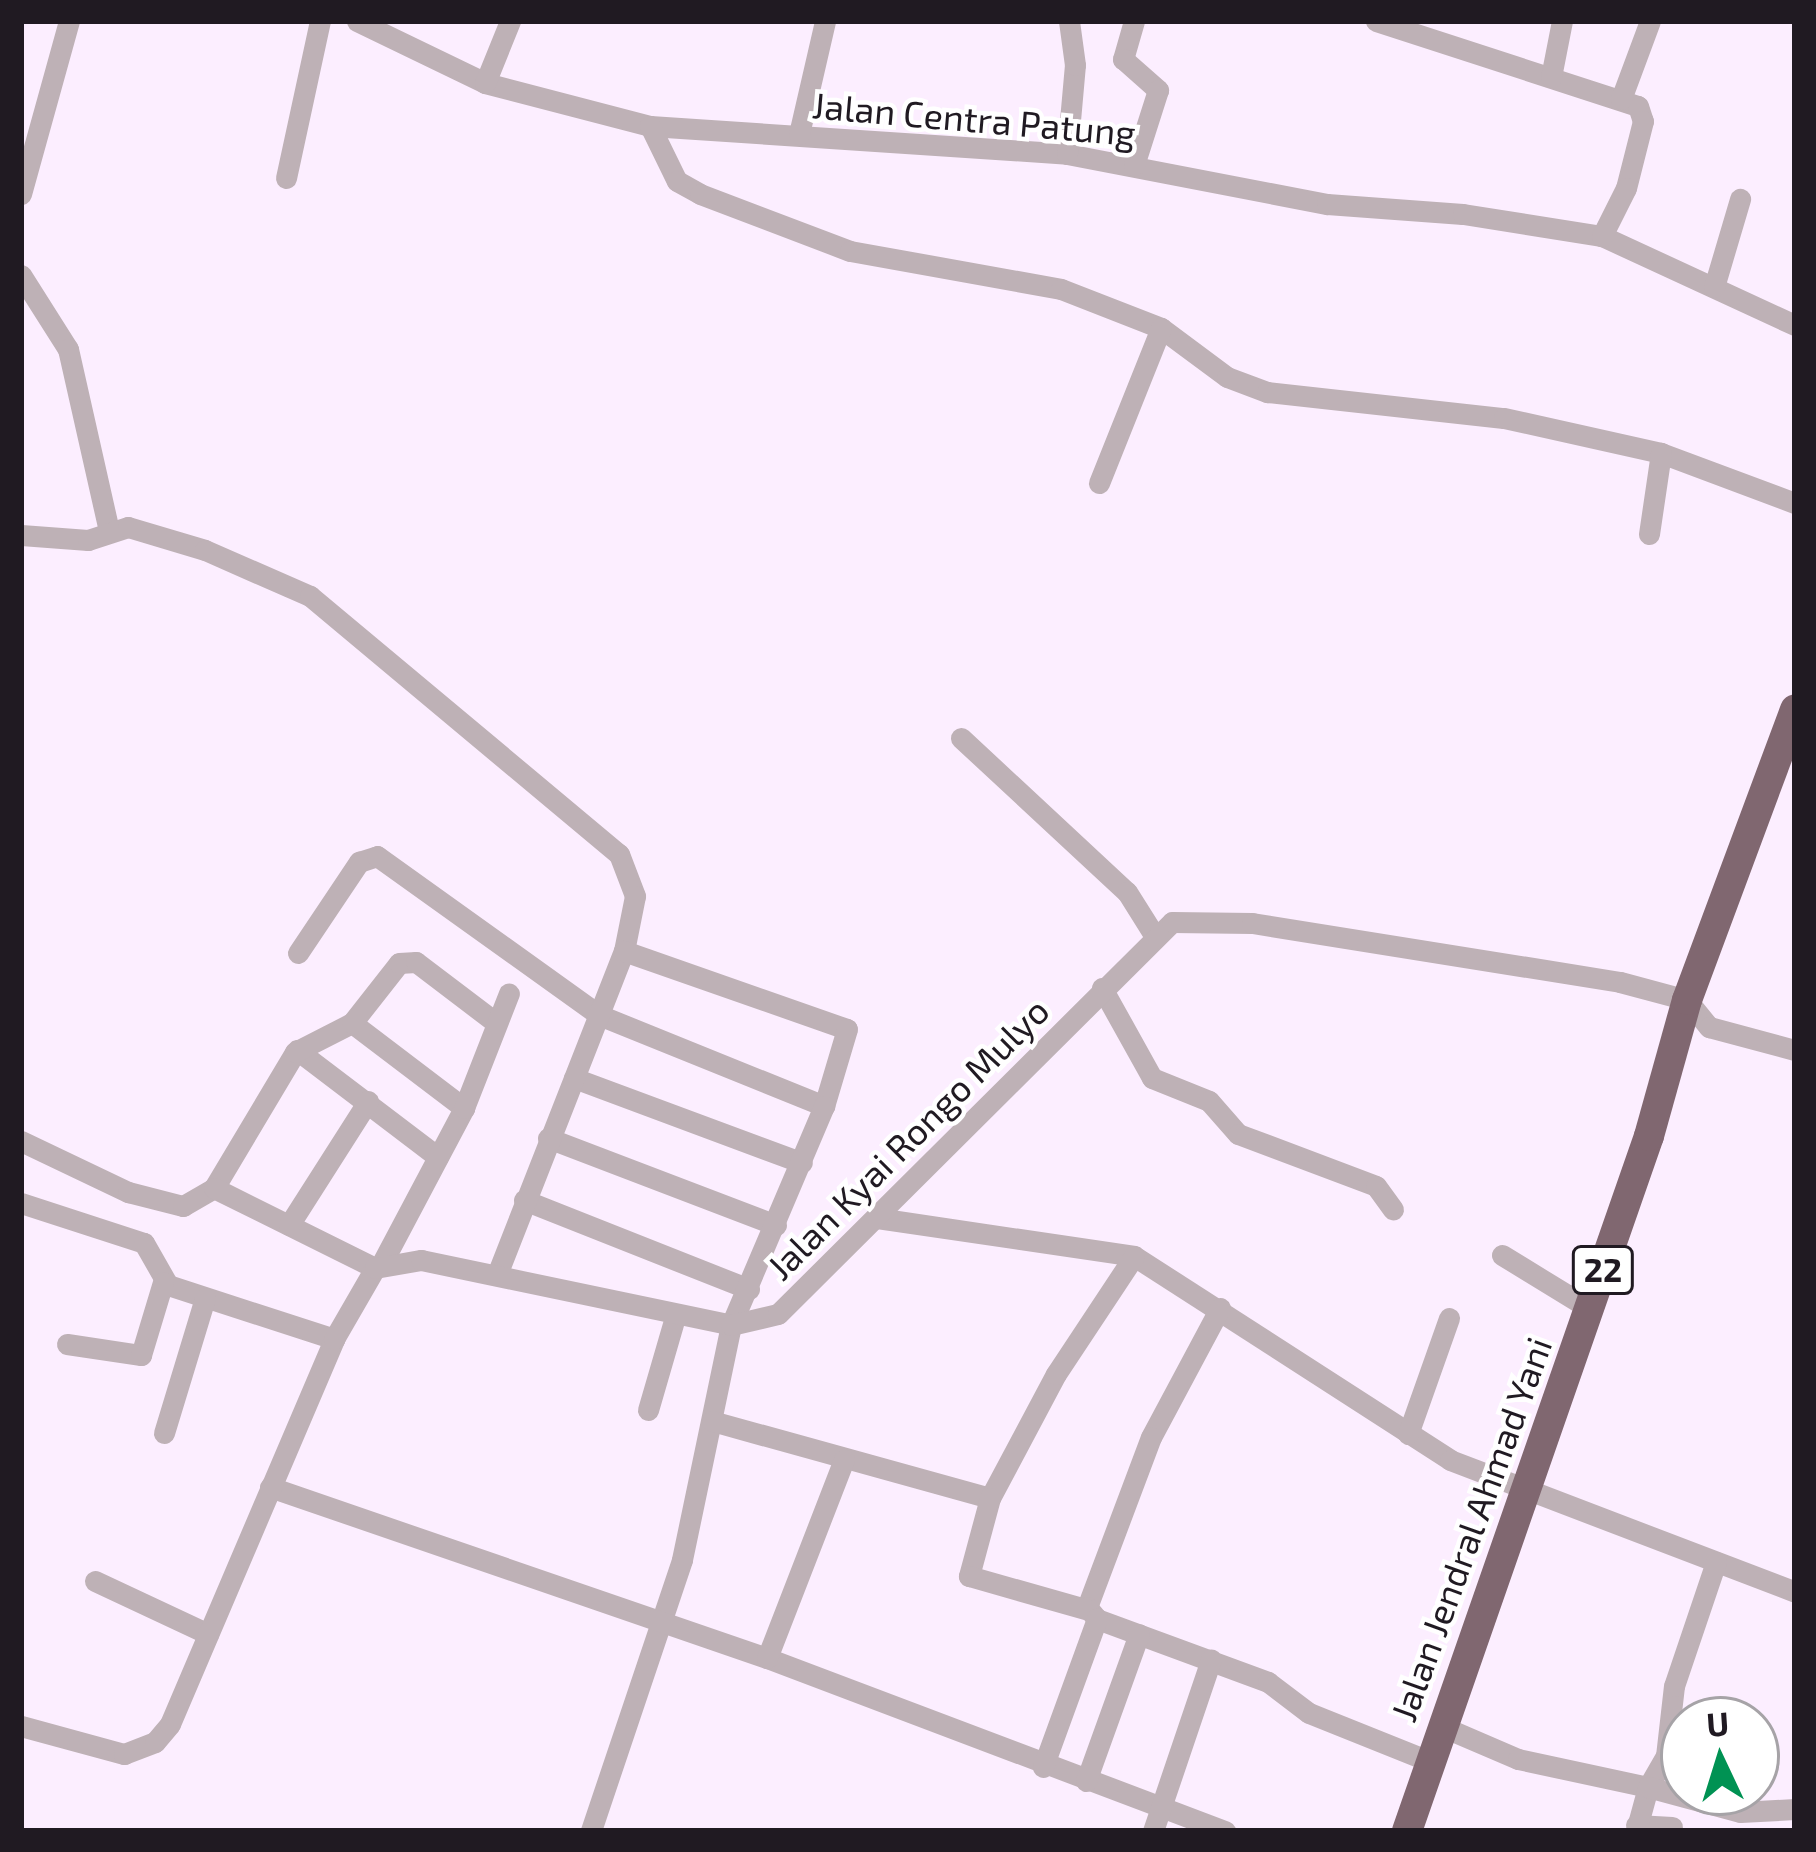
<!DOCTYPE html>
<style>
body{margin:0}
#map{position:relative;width:1816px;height:1852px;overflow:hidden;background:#fceeff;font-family:"Exo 2",sans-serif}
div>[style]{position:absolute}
.minor>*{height:21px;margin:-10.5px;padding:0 10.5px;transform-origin:10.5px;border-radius:10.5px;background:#beb1b6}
.highway>*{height:30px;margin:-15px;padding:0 15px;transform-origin:15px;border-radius:15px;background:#806770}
span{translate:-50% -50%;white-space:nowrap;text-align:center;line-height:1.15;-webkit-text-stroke:9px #fff;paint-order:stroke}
.shield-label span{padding:3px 9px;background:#fff;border:3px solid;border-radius:9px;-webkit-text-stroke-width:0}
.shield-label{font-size:33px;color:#201a22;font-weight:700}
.street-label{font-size:36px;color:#201a22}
.frame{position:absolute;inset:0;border:24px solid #201a22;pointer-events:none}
.north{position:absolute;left:1660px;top:1696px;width:120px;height:120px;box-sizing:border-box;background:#fff;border:3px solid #a6a3a7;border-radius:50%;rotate:356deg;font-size:33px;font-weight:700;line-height:48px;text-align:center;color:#201a22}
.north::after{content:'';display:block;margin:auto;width:42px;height:54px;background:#009253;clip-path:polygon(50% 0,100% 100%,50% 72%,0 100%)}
</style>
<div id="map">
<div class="minor">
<div style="left:357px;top:21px;width:142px;rotate:25.8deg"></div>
<div style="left:485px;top:83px;width:171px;rotate:14.6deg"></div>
<div style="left:650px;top:126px;width:418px;rotate:3.8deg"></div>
<div style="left:1067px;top:154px;width:265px;rotate:10.9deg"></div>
<div style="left:1327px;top:204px;width:136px;rotate:4.2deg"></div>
<div style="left:1463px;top:214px;width:141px;rotate:9deg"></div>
<div style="left:1602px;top:236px;width:213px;rotate:24.8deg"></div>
<div style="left:1134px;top:21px;width:40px;rotate:106deg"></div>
<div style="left:1123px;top:59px;width:47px;rotate:41.5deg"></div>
<div style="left:1158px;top:90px;width:79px;rotate:107.7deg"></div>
<div style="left:1376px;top:21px;width:275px;rotate:18deg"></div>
<div style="left:1638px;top:106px;width:16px;rotate:72deg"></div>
<div style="left:1643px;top:121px;width:69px;rotate:104.2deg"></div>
<div style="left:1626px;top:188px;width:54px;rotate:116.6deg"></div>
<div style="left:1551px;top:77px;width:57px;rotate:-78.9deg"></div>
<div style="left:485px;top:83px;width:67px;rotate:-68deg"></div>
<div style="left:1621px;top:99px;width:83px;rotate:-69.6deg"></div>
<div style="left:650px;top:126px;width:61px;rotate:63.9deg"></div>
<div style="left:677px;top:181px;width:26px;rotate:29deg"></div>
<div style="left:700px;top:194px;width:160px;rotate:20.8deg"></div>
<div style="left:850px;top:251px;width:214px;rotate:10.2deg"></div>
<div style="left:1061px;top:289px;width:107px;rotate:21.3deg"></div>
<div style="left:1161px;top:328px;width:82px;rotate:36.6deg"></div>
<div style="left:1227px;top:377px;width:43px;rotate:20.6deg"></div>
<div style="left:1267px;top:392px;width:238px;rotate:6.3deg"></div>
<div style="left:1504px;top:418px;width:161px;rotate:12.6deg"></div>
<div style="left:1661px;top:453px;width:143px;rotate:20.5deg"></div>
<div style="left:799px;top:134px;width:116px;rotate:-77deg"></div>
<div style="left:1067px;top:154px;width:89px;rotate:-84.9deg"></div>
<div style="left:1075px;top:65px;width:44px;rotate:-97.8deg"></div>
<div style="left:286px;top:178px;width:161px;rotate:-77.8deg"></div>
<div style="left:21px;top:194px;width:180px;rotate:-74.5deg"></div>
<div style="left:21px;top:275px;width:88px;rotate:57.6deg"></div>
<div style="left:68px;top:349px;width:187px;rotate:77.3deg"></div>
<div style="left:1714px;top:287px;width:92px;rotate:-73.5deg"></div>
<div style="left:1099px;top:483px;width:167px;rotate:-68.2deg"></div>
<div style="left:1649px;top:534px;width:82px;rotate:-81.6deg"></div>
<div style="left:21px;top:535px;width:67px;rotate:4.3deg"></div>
<div style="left:88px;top:540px;width:42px;rotate:-18deg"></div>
<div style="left:128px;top:527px;width:80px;rotate:16.6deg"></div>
<div style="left:205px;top:550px;width:115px;rotate:23.7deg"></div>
<div style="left:310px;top:596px;width:403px;rotate:39.9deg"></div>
<div style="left:619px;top:854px;width:45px;rotate:69.1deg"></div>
<div style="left:635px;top:896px;width:56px;rotate:101.3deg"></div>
<div style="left:961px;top:738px;width:226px;rotate:42.9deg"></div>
<div style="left:1127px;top:892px;width:51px;rotate:57.9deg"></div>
<div style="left:298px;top:953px;width:110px;rotate:-56.2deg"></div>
<div style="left:359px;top:862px;width:19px;rotate:-18deg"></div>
<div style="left:377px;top:856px;width:273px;rotate:35.6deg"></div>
<div style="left:599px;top:1015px;width:243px;rotate:22deg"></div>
<div style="left:1102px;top:988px;width:103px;rotate:60.9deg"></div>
<div style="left:1152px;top:1078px;width:61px;rotate:22deg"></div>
<div style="left:1209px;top:1101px;width:44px;rotate:48.7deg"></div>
<div style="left:1238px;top:1134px;width:147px;rotate:20.6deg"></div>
<div style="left:1376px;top:1186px;width:29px;rotate:54deg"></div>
<div style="left:352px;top:1023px;width:141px;rotate:37.2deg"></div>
<div style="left:297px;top:1050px;width:177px;rotate:37.2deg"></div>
<div style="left:574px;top:1078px;width:243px;rotate:20.4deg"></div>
<div style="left:548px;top:1138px;width:244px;rotate:20.9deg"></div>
<div style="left:21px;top:1141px;width:119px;rotate:25.5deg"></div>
<div style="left:128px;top:1192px;width:57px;rotate:14.3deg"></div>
<div style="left:183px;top:1206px;width:36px;rotate:-30deg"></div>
<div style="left:214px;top:1188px;width:158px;rotate:-59.2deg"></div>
<div style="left:295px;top:1052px;width:64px;rotate:-27deg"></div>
<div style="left:352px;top:1023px;width:76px;rotate:-51.9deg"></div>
<div style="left:399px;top:963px;width:17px;rotate:-3deg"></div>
<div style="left:416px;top:962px;width:99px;rotate:37.2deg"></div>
<div style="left:214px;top:1188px;width:180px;rotate:26.4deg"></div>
<div style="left:524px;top:1200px;width:242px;rotate:21.6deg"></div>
<div style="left:21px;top:1203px;width:129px;rotate:18deg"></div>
<div style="left:144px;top:1243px;width:48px;rotate:60.3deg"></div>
<div style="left:168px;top:1285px;width:175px;rotate:18deg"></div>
<div style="left:877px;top:1218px;width:260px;rotate:8.4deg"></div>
<div style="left:1134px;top:1256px;width:376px;rotate:32.8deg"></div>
<div style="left:1450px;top:1460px;width:369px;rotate:20.9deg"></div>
<div style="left:289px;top:1225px;width:147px;rotate:-57.5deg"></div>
<div style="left:1502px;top:1255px;width:103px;rotate:31.5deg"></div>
<div style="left:382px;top:1263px;width:175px;rotate:-62.1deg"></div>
<div style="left:464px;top:1108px;width:123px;rotate:-68.6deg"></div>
<div style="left:498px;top:1272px;width:345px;rotate:-68.6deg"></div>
<div style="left:624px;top:951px;width:236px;rotate:19.3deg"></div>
<div style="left:847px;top:1029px;width:80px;rotate:106.6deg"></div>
<div style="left:824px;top:1106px;width:238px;rotate:113deg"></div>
<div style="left:731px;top:1325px;width:240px;rotate:101.8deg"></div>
<div style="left:682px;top:1560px;width:286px;rotate:108.6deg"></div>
<div style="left:1220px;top:1308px;width:146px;rotate:118.1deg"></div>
<div style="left:1151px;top:1437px;width:182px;rotate:110.6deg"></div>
<div style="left:1087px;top:1607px;width:16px;rotate:50deg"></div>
<div style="left:1097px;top:1619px;width:182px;rotate:20.2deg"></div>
<div style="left:1268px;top:1682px;width:51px;rotate:37.1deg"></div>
<div style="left:1309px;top:1713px;width:129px;rotate:21.8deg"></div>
<div style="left:67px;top:1344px;width:75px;rotate:8.5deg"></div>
<div style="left:141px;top:1355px;width:76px;rotate:-73.2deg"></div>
<div style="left:648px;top:1410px;width:97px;rotate:-73.8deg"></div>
<div style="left:712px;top:1421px;width:288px;rotate:15.5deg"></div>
<div style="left:990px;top:1498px;width:140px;rotate:-62deg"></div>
<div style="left:1056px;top:1374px;width:141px;rotate:-56.5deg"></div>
<div style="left:164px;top:1433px;width:141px;rotate:-73.1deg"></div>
<div style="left:1408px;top:1434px;width:123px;rotate:-70.5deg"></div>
<div style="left:270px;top:1487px;width:526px;rotate:18.99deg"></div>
<div style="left:767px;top:1658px;width:490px;rotate:20.7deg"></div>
<div style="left:990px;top:1498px;width:81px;rotate:105.1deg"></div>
<div style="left:969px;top:1576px;width:124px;rotate:15.9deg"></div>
<div style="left:95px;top:1581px;width:125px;rotate:25.1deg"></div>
<div style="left:767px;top:1658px;width:213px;rotate:-68.8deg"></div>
<div style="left:21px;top:1726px;width:107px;rotate:15.2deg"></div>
<div style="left:124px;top:1754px;width:33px;rotate:-21deg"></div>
<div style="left:155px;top:1742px;width:23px;rotate:-50deg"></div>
<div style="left:170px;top:1724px;width:418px;rotate:-66.9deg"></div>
<div style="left:334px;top:1339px;width:82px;rotate:-60deg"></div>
<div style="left:375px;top:1268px;width:47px;rotate:-9.9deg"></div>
<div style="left:421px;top:1260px;width:317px;rotate:11.8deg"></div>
<div style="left:731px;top:1325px;width:48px;rotate:-13.2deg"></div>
<div style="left:778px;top:1314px;width:556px;rotate:-44.85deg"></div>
<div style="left:1172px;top:922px;width:80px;rotate:0.7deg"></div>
<div style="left:1252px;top:923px;width:373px;rotate:9.1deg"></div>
<div style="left:1620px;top:982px;width:69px;rotate:15deg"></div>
<div style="left:1687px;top:1000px;width:35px;rotate:51deg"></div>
<div style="left:1709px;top:1027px;width:89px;rotate:15deg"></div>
<div style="left:1441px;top:1726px;width:84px;rotate:23.2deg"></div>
<div style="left:1518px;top:1759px;width:133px;rotate:12.2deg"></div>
<div style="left:1648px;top:1787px;width:36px;rotate:-60deg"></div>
<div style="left:1666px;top:1756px;width:70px;rotate:-83.5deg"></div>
<div style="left:1674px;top:1686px;width:131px;rotate:-71.3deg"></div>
<div style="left:1043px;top:1767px;width:158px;rotate:-70deg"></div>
<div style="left:1086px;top:1781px;width:156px;rotate:-70.2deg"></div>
<div style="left:1636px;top:1825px;width:36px;rotate:3deg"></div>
<div style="left:1153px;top:1831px;width:181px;rotate:-71.3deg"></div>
<div style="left:1636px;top:1831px;width:46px;rotate:-74.7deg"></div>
<div style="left:1648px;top:1787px;width:95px;rotate:15.2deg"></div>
<div style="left:1740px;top:1812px;width:55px;rotate:-3.1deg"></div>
</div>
<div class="highway">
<div style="left:1407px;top:1831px;width:736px;rotate:-70.8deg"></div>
<div style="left:1649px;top:1136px;width:141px;rotate:-74.4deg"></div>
<div style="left:1687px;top:1000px;width:310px;rotate:-69.6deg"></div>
</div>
<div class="shield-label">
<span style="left:1603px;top:1270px">22</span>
</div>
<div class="street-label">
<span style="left:974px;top:118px;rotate:5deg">Jalan Centra Patung</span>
<span style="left:907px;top:1138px;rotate:-45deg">Jalan Kyai Rongo Mulyo</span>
<span style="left:1470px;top:1529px;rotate:-70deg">Jalan Jendral Ahmad Yani</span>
</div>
<div class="frame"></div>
<div class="north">U</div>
</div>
